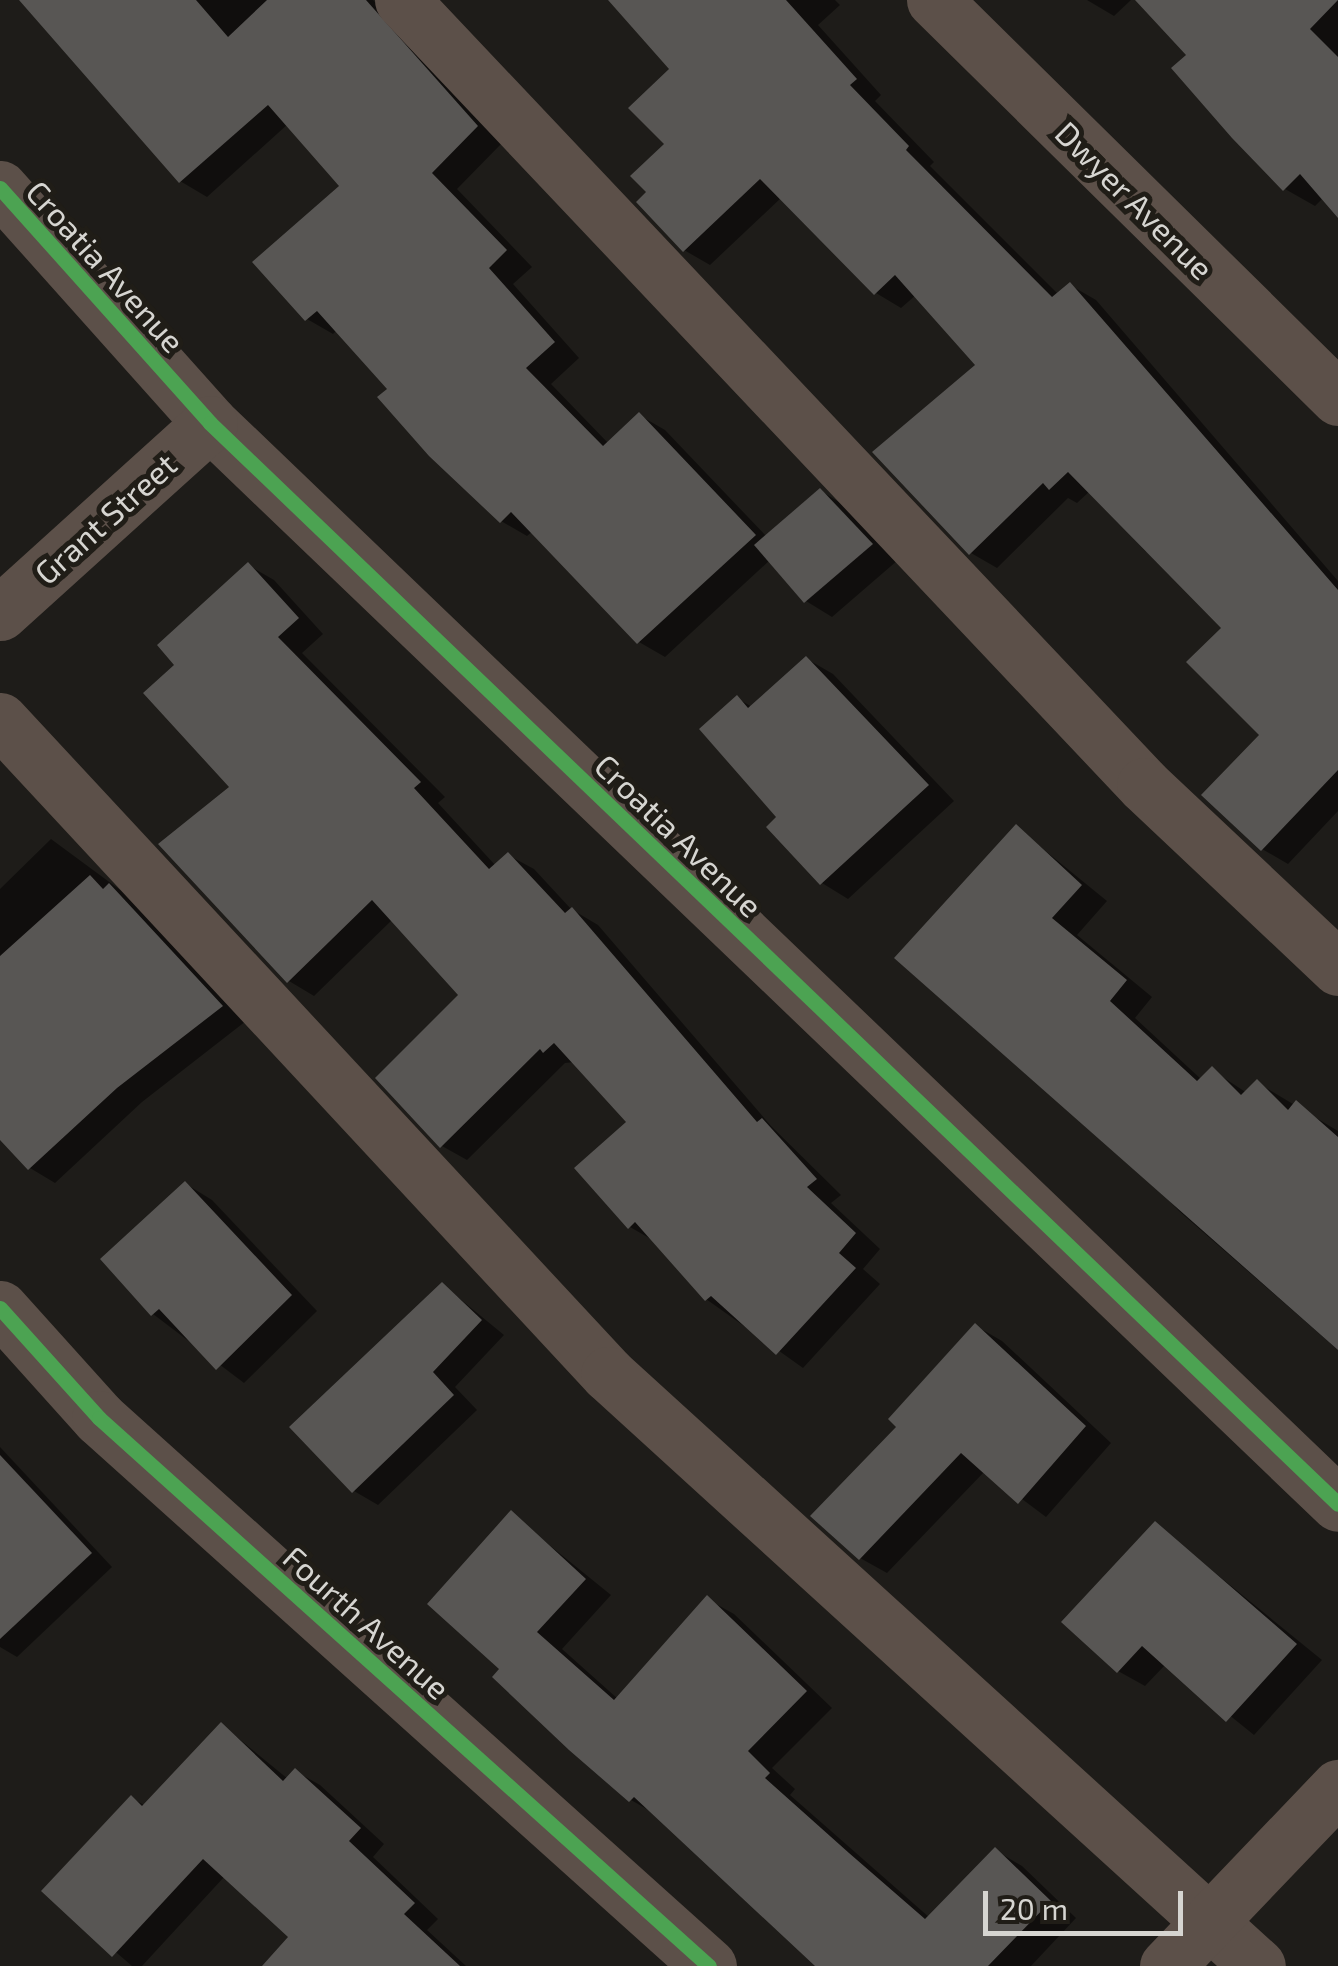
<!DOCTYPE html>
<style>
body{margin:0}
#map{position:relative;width:1338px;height:1966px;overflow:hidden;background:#1e1c19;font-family:"Exo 2",sans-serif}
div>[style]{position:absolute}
.shadow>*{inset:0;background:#0007}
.building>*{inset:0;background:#585654}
.minor>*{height:55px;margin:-27.5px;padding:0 27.5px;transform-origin:27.5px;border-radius:27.5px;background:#5c5049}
.cycleway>*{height:15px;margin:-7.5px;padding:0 7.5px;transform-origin:7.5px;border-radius:7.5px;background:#4ca352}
span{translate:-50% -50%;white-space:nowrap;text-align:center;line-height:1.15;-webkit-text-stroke:10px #201d17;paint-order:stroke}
.street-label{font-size:32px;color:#d6d5d1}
.scale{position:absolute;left:983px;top:1891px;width:200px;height:45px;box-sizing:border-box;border:5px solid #d6d5d1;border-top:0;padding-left:12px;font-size:30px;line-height:35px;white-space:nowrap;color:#d6d5d1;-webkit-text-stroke:8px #201d17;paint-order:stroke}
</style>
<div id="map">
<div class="shadow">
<div style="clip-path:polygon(20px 0,373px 0,503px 142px,457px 189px,532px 267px,513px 284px,579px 358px,551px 384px,609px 444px,639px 415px,665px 430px,767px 537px,821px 491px,847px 507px,898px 560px,832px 617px,806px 601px,770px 560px,665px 657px,639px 642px,533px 531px,527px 536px,501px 521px,337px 330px,333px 334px,307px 319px,343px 186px,288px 124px,207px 197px,180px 181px)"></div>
<div style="clip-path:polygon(611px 0,835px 0,840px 5px,818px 25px,881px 95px,875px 101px,934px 162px,930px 166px,1059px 295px,1070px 285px,1096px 300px,1338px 581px,1338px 811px,1288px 864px,1262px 849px,1262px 735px,1224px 628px,1164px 562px,1145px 551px,1090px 491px,1077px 503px,1068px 498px,997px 568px,971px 553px,979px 365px,916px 295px,901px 308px,876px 293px,782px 197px,710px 265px,684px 250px,649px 193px,668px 145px,673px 69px)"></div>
<div style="clip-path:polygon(1087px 0,1131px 0,1114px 16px)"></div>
<div style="clip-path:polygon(1138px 0,1338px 0,1338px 214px,1324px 197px,1315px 206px,1285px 189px,1190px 55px)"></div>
<div style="clip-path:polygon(248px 565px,274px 580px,323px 634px,302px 653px,445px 797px,438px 803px,496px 866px,508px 855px,534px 869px,571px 909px,598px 925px,771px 1126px,841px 1195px,831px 1203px,880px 1249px,863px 1269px,880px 1284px,803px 1368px,706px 1299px,656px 1242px,630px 1227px,629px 1123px,575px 1062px,565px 1063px,467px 1160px,442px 1146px,461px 995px,393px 919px,314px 996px,289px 981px,162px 844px,233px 787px,178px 665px)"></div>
<div style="clip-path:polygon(807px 659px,833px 674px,954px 801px,848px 899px,822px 883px,737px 698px,752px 707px)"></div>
<div style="clip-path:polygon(1016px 827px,1107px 901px,1077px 935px,1152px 997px,1135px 1018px,1202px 1080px,1212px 1070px,1247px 1093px,1258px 1083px,1338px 1131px,1338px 1350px,1179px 1211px,1126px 1155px)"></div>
<div style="clip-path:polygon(51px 839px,135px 901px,246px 1021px,142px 1102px,55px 1183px,30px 1168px,0 1136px,0 889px)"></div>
<div style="clip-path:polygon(186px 1184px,212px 1200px,317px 1311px,244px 1383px,153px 1314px)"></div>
<div style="clip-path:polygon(443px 1285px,504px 1335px,455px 1387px,477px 1410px,378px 1505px,354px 1491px)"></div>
<div style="clip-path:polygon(976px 1326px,1002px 1341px,1111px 1443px,1046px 1517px,985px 1471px,887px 1573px,860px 1558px)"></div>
<div style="clip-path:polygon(0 1447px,112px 1567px,17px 1657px,0 1647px)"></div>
<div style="clip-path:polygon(511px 1514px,611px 1595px,562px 1649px,618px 1699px,707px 1599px,734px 1614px,832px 1708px,772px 1768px,795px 1789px,790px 1795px,930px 1918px,995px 1850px,1022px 1866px,1076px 1918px,1031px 1966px,819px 1966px,657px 1815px,631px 1800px,502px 1669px)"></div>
<div style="clip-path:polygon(1155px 1524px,1322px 1660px,1254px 1735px,1166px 1664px,1145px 1686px,1118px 1671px)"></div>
<div style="clip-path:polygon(222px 1725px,288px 1779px,295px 1771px,320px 1785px,384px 1844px,373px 1857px,438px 1919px,427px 1930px,466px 1966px,266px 1966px,292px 1937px,225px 1876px,142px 1966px,132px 1966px,45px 1891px,131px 1798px,146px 1806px)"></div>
</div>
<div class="building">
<div style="clip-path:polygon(19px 0,196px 0,228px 37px,267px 0,366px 0,478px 126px,432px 173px,507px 250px,489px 268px,555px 342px,526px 368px,603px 446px,639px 412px,756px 535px,637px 644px,511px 512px,500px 523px,429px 456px,377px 397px,387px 389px,317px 311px,305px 321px,252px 262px,339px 186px,268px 105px,179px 183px)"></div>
<div style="clip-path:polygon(608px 0,786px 0,857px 79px,850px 85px,909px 146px,906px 150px,1052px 297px,1070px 282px,1338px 590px,1338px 770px,1261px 851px,1201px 795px,1259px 735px,1186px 662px,1221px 628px,1068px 472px,1049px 490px,1043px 483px,969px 555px,872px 452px,975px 365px,895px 275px,874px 295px,760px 179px,683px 252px,636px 202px,646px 192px,630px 176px,664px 144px,628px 108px,669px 69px)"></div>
<div style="clip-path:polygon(1135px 0,1338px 0,1310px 29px,1338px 57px,1338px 218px,1300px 174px,1283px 191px,1232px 138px,1171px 68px,1186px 55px)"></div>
<div style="clip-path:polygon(820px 488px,873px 544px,804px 603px,754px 545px)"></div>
<div style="clip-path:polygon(248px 562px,299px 618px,278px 637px,421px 782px,414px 788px,489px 869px,508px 852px,565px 913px,572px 907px,757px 1122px,762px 1118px,817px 1179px,807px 1187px,856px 1233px,839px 1253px,856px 1268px,776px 1355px,711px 1296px,705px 1301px,635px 1222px,628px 1229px,574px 1168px,626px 1122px,554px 1043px,543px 1053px,540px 1049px,440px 1148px,375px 1078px,458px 995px,372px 900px,287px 983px,158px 844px,229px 787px,143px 693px,174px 665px,157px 645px)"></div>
<div style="clip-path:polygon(806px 656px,929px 785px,820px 885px,766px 827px,776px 817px,699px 729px,737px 695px,748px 708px)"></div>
<div style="clip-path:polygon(1016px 824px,1082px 885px,1052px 918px,1127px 980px,1110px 1001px,1197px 1081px,1212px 1066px,1241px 1095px,1257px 1079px,1288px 1110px,1296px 1100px,1338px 1137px,1338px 1350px,894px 958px)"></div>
<div style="clip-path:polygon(90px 875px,103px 889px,109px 883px,223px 1006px,117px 1088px,28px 1170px,0 1140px,0 956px)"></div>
<div style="clip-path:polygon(185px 1181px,292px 1295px,216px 1370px,159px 1309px,151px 1316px,100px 1259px)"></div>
<div style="clip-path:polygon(442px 1282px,482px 1320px,433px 1372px,454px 1395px,352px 1493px,289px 1427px)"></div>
<div style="clip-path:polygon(975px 1323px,1086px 1426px,1018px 1504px,961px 1453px,859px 1560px,810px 1516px,896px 1427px,888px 1419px)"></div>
<div style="clip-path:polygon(0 1455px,92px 1553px,0 1639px)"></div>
<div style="clip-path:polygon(511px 1510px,586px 1579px,537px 1632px,614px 1700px,707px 1595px,807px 1691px,748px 1751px,770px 1773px,765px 1778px,849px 1853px,925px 1919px,995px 1847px,1051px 1901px,988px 1966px,815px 1966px,634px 1797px,629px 1802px,569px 1750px,492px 1677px,499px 1669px,427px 1604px)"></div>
<div style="clip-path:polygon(1155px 1521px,1297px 1644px,1226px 1722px,1142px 1646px,1117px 1673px,1061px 1622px)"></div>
<div style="clip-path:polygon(221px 1722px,283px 1781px,295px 1768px,361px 1828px,349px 1841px,415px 1903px,404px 1914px,460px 1966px,262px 1966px,288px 1937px,203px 1859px,112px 1957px,41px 1891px,131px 1795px,142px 1806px)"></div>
</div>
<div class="minor">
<div style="left:402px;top:0;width:1080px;rotate:46.61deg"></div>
<div style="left:1144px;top:785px;width:267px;rotate:43.3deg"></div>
<div style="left:934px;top:0;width:567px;rotate:44.57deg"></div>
<div style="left:0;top:188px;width:315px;rotate:48.2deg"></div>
<div style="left:210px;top:423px;width:1562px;rotate:43.78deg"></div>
<div style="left:0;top:613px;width:283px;rotate:-42.1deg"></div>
<div style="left:0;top:720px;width:893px;rotate:47.09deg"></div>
<div style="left:608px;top:1374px;width:879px;rotate:42.33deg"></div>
<div style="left:0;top:1308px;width:148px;rotate:48deg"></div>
<div style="left:99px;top:1418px;width:820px;rotate:41.94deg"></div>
<div style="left:1167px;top:1966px;width:248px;rotate:-46.3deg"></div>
</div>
<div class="cycleway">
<div style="left:0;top:188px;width:315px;rotate:48.2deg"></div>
<div style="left:210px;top:423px;width:1562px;rotate:43.78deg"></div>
<div style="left:0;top:1308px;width:148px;rotate:48deg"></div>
<div style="left:99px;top:1418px;width:820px;rotate:41.94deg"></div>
</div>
<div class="street-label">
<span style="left:1135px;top:200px;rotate:45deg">Dwyer Avenue</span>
<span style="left:106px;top:266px;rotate:48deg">Croatia Avenue</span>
<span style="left:105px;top:518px;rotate:-42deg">Grant Street</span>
<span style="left:679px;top:835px;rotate:44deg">Croatia Avenue</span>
<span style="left:367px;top:1622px;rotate:42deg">Fourth Avenue</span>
</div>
<div class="scale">20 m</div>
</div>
